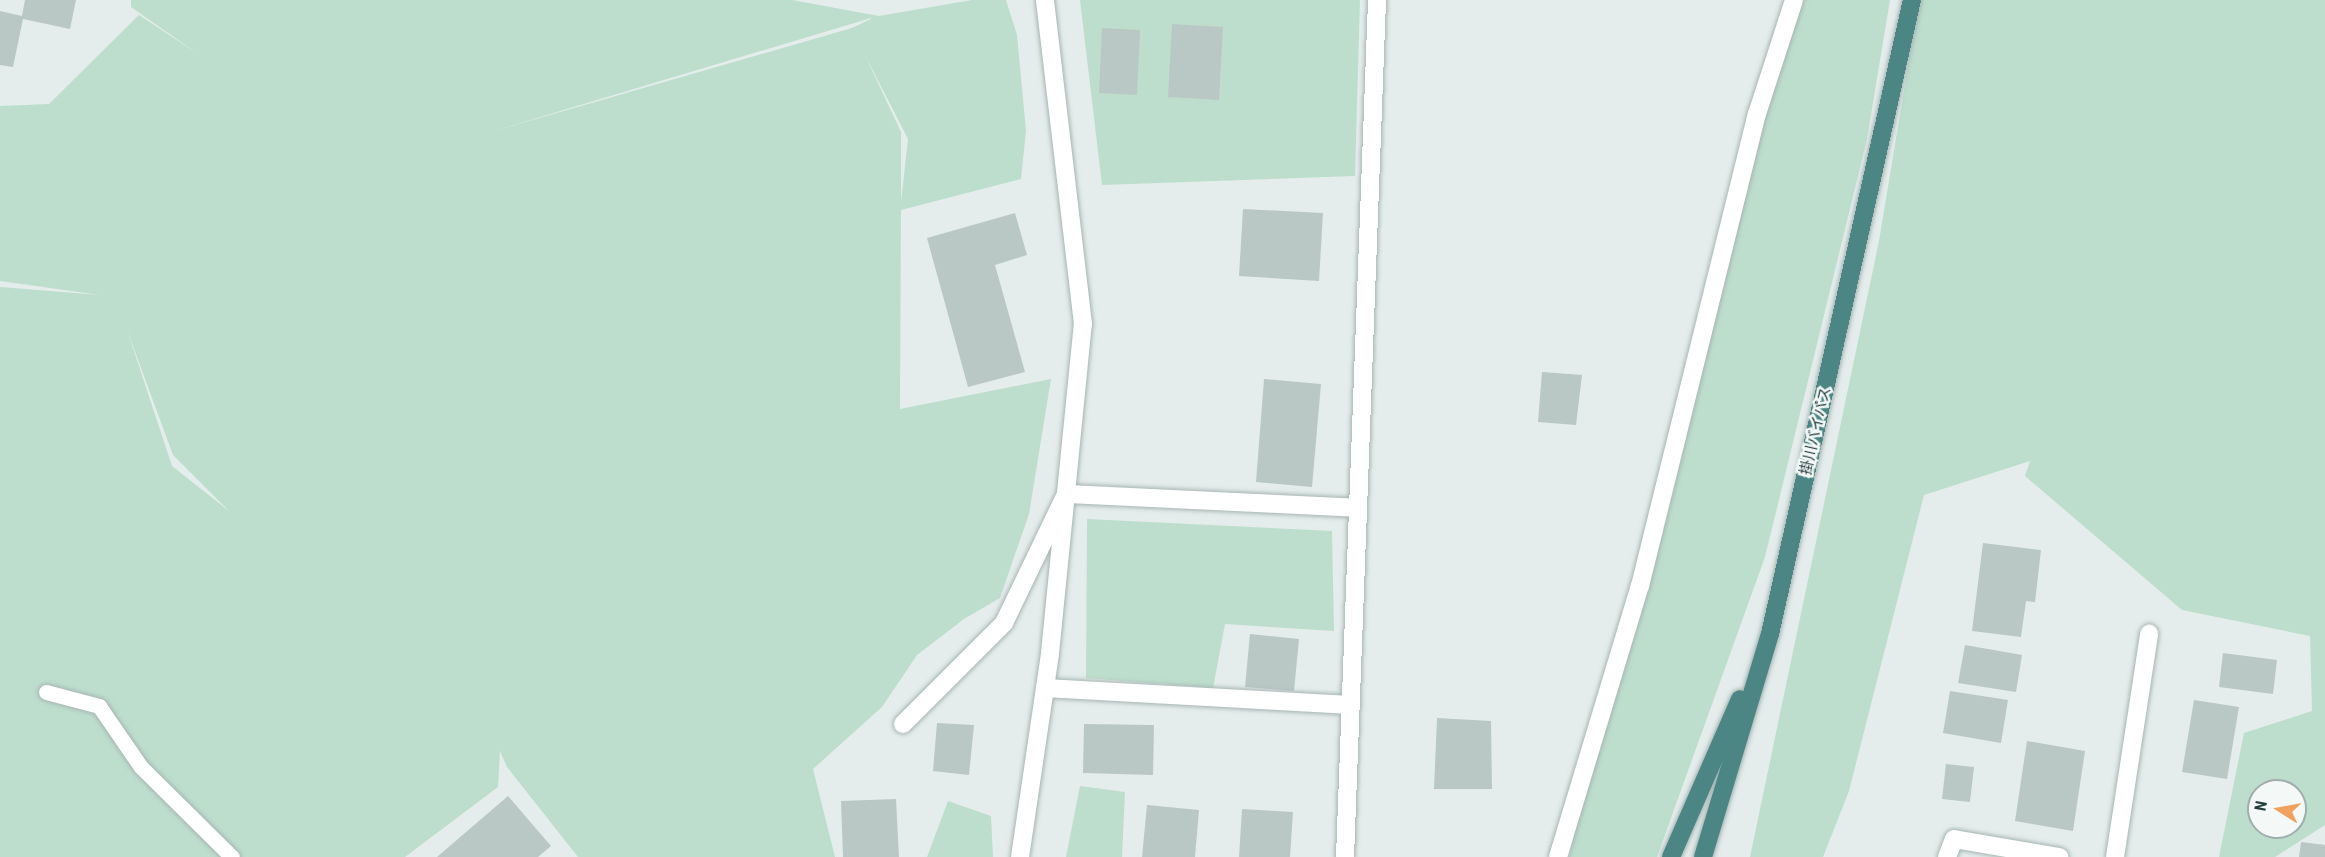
<!DOCTYPE html>
<meta charset="utf-8">
<style>
body{margin:0}
#map{position:relative;width:2325px;height:857px;overflow:hidden;background:#e4edeb;font-family:"Roboto Condensed","Noto Sans JP",sans-serif}
div>[style]{position:absolute}
.green>*{inset:0;background:#bddecd}
.building>*{inset:0;background:#b9c8c5}
.roads{filter:drop-shadow(0 0 2px #a6b5b3) drop-shadow(0 0 2px #a6b5b3)}
.service>*{height:15px;margin:-7.5px;padding:0 7.5px;transform-origin:7.5px;border-radius:7.5px;background:#fff}
.minor>*{height:18px;margin:-9px;padding:0 9px;transform-origin:9px;border-radius:9px;background:#fff}
.trunk>*{height:18px;margin:-9px;padding:0 9px;transform-origin:9px;border-radius:9px;background:#4c8684}
span{translate:-50% -50%;white-space:nowrap;text-align:center;line-height:1.15;-webkit-text-stroke:5px #f4f9f8;paint-order:stroke}
.street-label{font-size:15px;color:#233e3d}
.north{position:absolute;left:2247px;top:779px;width:60px;height:60px;box-sizing:border-box;background:#f4f9f8;border:2px solid #a0aead;border-radius:50%;rotate:281deg;font-size:16px;font-weight:700;line-height:24px;text-align:center;color:#233e3d}
.north::after{content:'';display:block;margin:auto;width:21px;height:27px;background:#f0a15e;clip-path:polygon(50% 0,100% 100%,50% 72%,0 100%)}
</style>
<div id="map">
<div class="green">
<div style="clip-path:polygon(evenodd,131px 0,792px 0,879px 16px,972px 0,1006px 0,1017px 35px,1026px 131px,1021px 179px,901px 210px,900px 409px,1051px 379px,1029px 514px,1000px 598px,964px 619px,917px 655px,882px 707px,813px 769px,835px 857px,578px 857px,507px 767px,500px 751px,498px 787px,405px 857px,0 857px,0 287px,100px 295px,0 281px,0 106px,49px 104px,139px 15px,198px 54px,131px 7px,131px 0,871px 19px,852px 28px,494px 131px,871px 18px,871px 19px,131px 0,865px 55px,908px 139px,901px 202px,901px 132px,865px 55px,131px 0,127px 330px,173px 455px,229px 511px,172px 466px,127px 330px)"></div>
<div style="clip-path:polygon(1080px 0,1360px 0,1355px 176px,1102px 185px)"></div>
<div style="clip-path:polygon(1796px 0,1890px 0,1867px 139px,1765px 557px,1657px 857px,1569px 857px,1614px 673px)"></div>
<div style="clip-path:polygon(evenodd,1919px 0,2325px 0,2325px 825px,2275px 857px,2219px 857px,2244px 733px,2312px 711px,2310px 636px,2182px 610px,2025px 476px,2030px 461px,1924px 495px,1849px 791px,1823px 857px,1750px 857px,1879px 241px,1919px 0,2259px 791px,2295px 791px,2295px 827px,2259px 827px,2259px 791px)"></div>
<div style="clip-path:polygon(1087px 519px,1332px 531px,1334px 631px,1225px 624px,1213px 688px,1086px 678px)"></div>
<div style="clip-path:polygon(1080px 786px,1125px 792px,1122px 857px,1066px 857px)"></div>
<div style="clip-path:polygon(948px 801px,991px 816px,993px 857px,927px 857px)"></div>
</div>
<div class="building">
<div style="clip-path:polygon(25px 0,76px 0,70px 29px,23px 19px,13px 67px,0 65px,0 11px,22px 16px)"></div>
<div style="clip-path:polygon(1172px 24px,1223px 27px,1219px 100px,1168px 97px)"></div>
<div style="clip-path:polygon(1102px 28px,1140px 30px,1137px 95px,1099px 93px)"></div>
<div style="clip-path:polygon(1243px 209px,1323px 213px,1319px 281px,1239px 276px)"></div>
<div style="clip-path:polygon(1015px 213px,1027px 255px,995px 265px,1025px 372px,968px 387px,927px 238px)"></div>
<div style="clip-path:polygon(1542px 372px,1582px 375px,1576px 425px,1538px 422px)"></div>
<div style="clip-path:polygon(1264px 379px,1321px 384px,1312px 487px,1256px 482px)"></div>
<div style="clip-path:polygon(1983px 543px,2041px 550px,2035px 602px,2026px 601px,2021px 637px,1972px 631px)"></div>
<div style="clip-path:polygon(1250px 634px,1299px 639px,1294px 691px,1245px 687px)"></div>
<div style="clip-path:polygon(1965px 645px,2022px 655px,2016px 692px,1958px 683px)"></div>
<div style="clip-path:polygon(2223px 653px,2277px 660px,2273px 694px,2219px 687px)"></div>
<div style="clip-path:polygon(1950px 691px,2008px 700px,2001px 743px,1943px 733px)"></div>
<div style="clip-path:polygon(2194px 700px,2239px 707px,2227px 779px,2182px 772px)"></div>
<div style="clip-path:polygon(1437px 718px,1491px 721px,1492px 789px,1434px 789px)"></div>
<div style="clip-path:polygon(937px 723px,974px 725px,969px 775px,933px 771px)"></div>
<div style="clip-path:polygon(1084px 724px,1154px 725px,1153px 775px,1083px 773px)"></div>
<div style="clip-path:polygon(2027px 741px,2085px 751px,2073px 831px,2015px 821px)"></div>
<div style="clip-path:polygon(1946px 764px,1974px 767px,1970px 802px,1942px 799px)"></div>
<div style="clip-path:polygon(508px 796px,551px 846px,538px 857px,437px 857px)"></div>
<div style="clip-path:polygon(896px 799px,899px 857px,843px 857px,841px 801px)"></div>
<div style="clip-path:polygon(1147px 805px,1199px 810px,1195px 857px,1142px 857px)"></div>
<div style="clip-path:polygon(1242px 809px,1293px 812px,1290px 857px,1239px 857px)"></div>
<div style="clip-path:polygon(2301px 842px,2325px 845px,2325px 857px,2299px 857px)"></div>
</div>
<div class="roads">
<div class="service">
<div style="left:46px;top:692px;width:55px;rotate:14.8deg"></div>
<div style="left:99px;top:706px;width:74px;rotate:55.5deg"></div>
<div style="left:141px;top:767px;width:128px;rotate:44.7deg"></div>
</div>
<div class="minor">
<div style="left:1045px;top:688px;width:306px;rotate:3.2deg"></div>
<div style="left:903px;top:724px;width:143px;rotate:-45deg"></div>
<div style="left:1004px;top:623px;width:143px;rotate:-64.3deg"></div>
<div style="left:1066px;top:494px;width:292px;rotate:2.7deg"></div>
<div style="left:1020px;top:857px;width:206px;rotate:-81.6deg"></div>
<div style="left:1050px;top:653px;width:331px;rotate:-84.3deg"></div>
<div style="left:1083px;top:324px;width:326px;rotate:-96.7deg"></div>
<div style="left:1345px;top:857px;width:858px;rotate:-87.86deg"></div>
<div style="left:1558px;top:857px;width:283px;rotate:-73.2deg"></div>
<div style="left:1640px;top:586px;width:486px;rotate:-76.1deg"></div>
<div style="left:1757px;top:114px;width:120px;rotate:-72deg"></div>
<div style="left:1947px;top:857px;width:19px;rotate:-69deg"></div>
<div style="left:1954px;top:839px;width:107px;rotate:9.7deg"></div>
<div style="left:2115px;top:857px;width:226px;rotate:-81.3deg"></div>
</div>
<div class="trunk">
<div style="left:1671px;top:857px;width:172px;rotate:-66.4deg"></div>
<div style="left:1703px;top:857px;width:233px;rotate:-73.3deg"></div>
<div style="left:1770px;top:634px;width:650px;rotate:-77.38deg"></div>
</div>
</div>
<div class="street-label">
<span style="left:1816px;top:431px;rotate:-77deg">掛川バイパス</span>
</div>
<div class="north">N</div>
</div>
